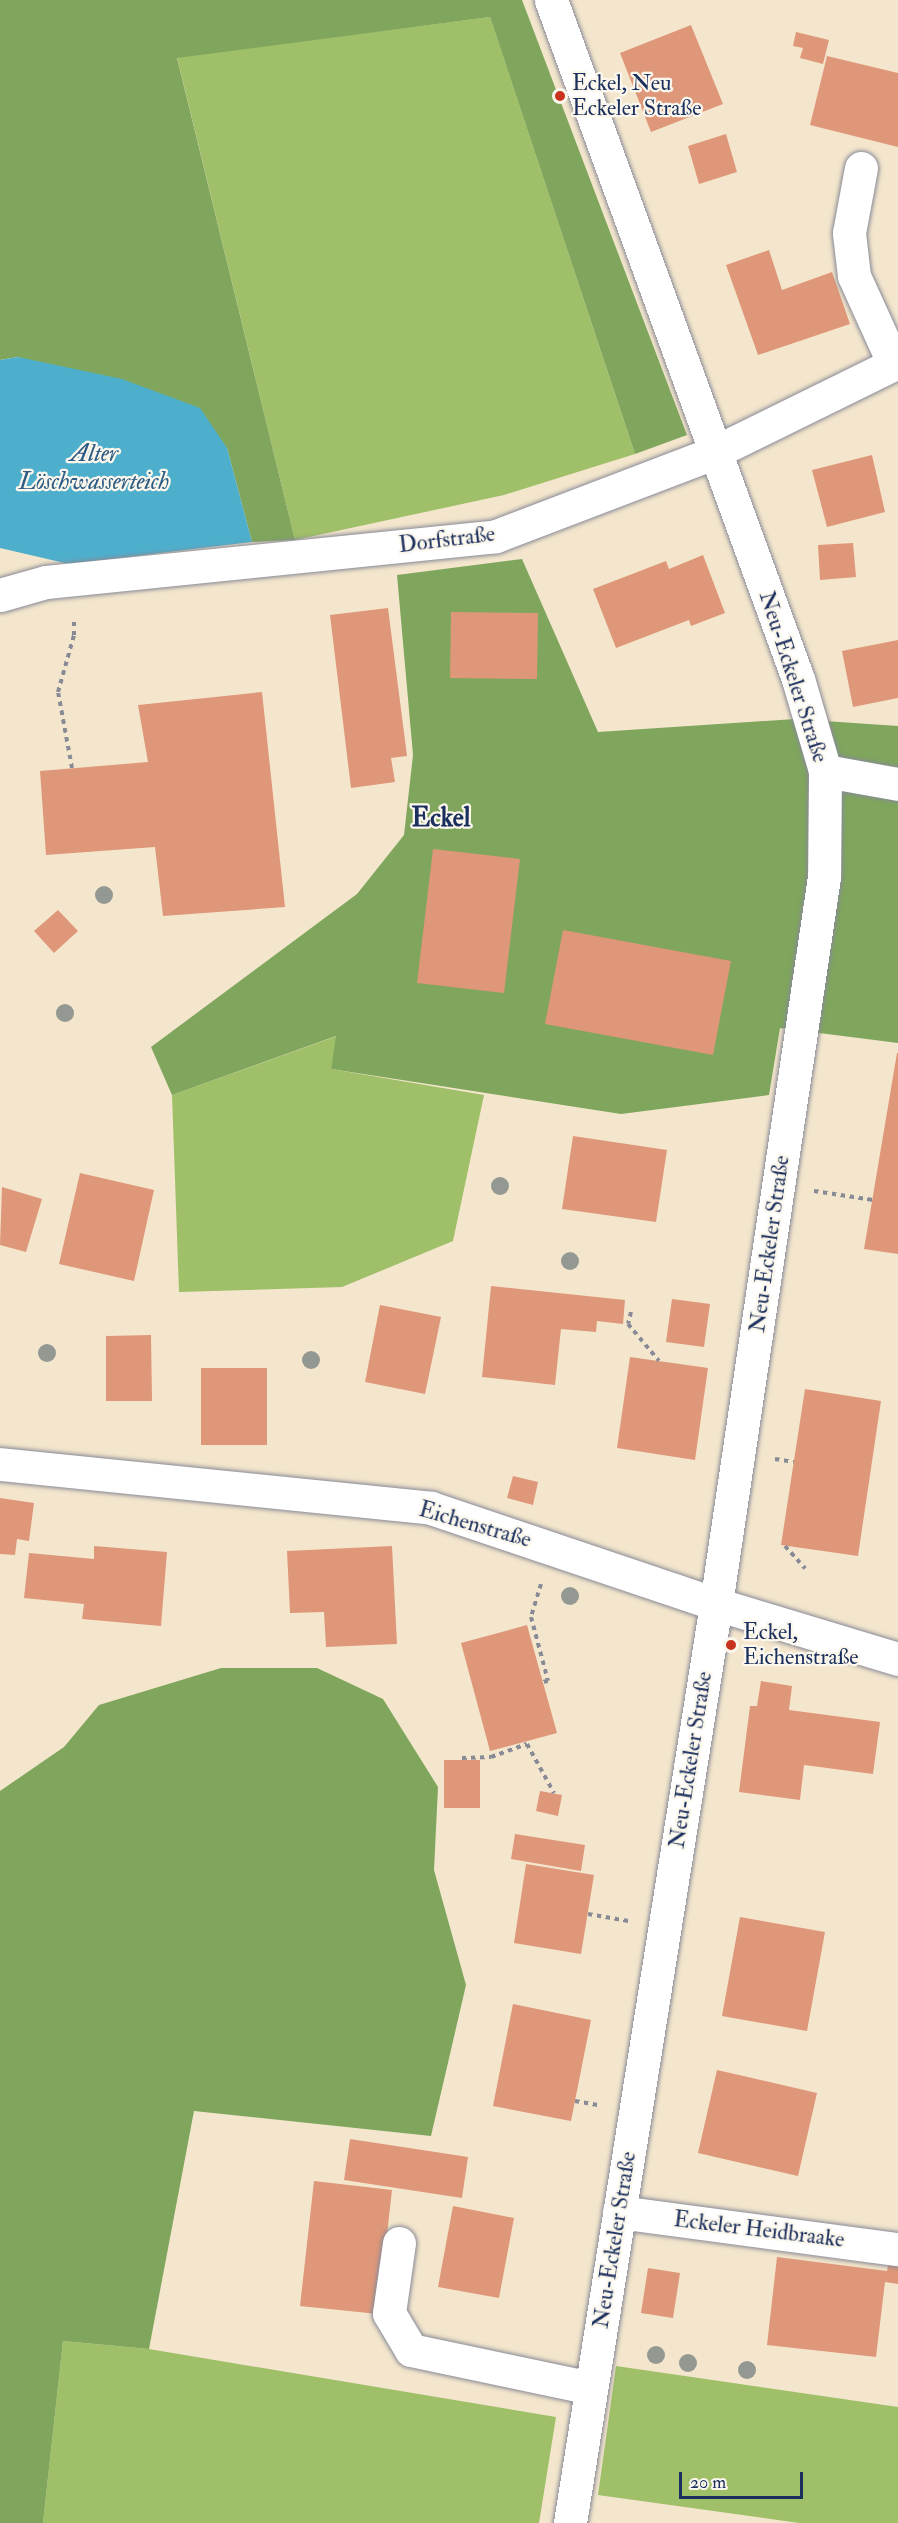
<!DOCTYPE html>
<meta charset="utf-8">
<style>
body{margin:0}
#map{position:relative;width:898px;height:2523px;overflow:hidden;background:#f4e6cd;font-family:"IM FELL Double Pica",serif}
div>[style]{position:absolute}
.green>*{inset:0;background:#9fbf68}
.forest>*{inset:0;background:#7fa65c}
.water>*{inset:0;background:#4eafcd}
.building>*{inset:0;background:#df9779}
.path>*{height:4px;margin-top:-2px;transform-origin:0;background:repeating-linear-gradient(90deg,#888a96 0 4.5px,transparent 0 9px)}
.roads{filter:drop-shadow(0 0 2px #888a96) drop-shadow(0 0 2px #888a96)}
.minor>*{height:33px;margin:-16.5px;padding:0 16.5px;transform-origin:16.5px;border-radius:16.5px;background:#fff}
.trees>*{width:18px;height:18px;margin:-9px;border-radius:50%;background:#939992}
.dots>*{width:16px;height:16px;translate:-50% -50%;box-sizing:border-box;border:3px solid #fbf7ec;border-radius:50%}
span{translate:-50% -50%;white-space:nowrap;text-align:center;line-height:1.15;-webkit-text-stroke:4.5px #fbf7ec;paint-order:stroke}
.poi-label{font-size:22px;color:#1b2f5e}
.left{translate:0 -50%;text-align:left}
.street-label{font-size:22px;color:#1b2f5e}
.water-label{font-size:24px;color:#2d5c85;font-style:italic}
.quarter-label{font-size:26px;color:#1b2f5e;font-weight:700}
.scale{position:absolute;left:679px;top:2472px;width:124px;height:27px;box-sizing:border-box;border:3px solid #1b2f5e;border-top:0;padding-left:8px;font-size:18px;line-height:21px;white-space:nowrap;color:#1b2f5e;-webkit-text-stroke:4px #fbf7ec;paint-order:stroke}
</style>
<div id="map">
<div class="green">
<div style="clip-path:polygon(490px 17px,635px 454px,504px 495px,295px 540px,177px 57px)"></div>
<div style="clip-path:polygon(337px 1036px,331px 1069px,484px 1095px,453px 1241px,342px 1287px,179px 1292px,172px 1095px)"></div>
<div style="clip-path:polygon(63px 2341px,149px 2349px,556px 2417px,539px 2523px,43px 2523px)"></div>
<div style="clip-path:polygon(616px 2366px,898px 2407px,898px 2523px,799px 2523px,598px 2495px)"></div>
</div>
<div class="forest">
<div style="clip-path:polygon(0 0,522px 0,687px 435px,635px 454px,490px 17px,177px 58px,295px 540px,252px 542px,227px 448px,18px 357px,0 360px)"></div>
<div style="clip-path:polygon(522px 559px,598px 732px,795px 719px,898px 726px,898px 1043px,780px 1028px,769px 1095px,621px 1114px,331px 1069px,336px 1036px,172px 1095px,151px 1047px,357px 894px,404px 835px,413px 755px,397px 575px)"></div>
<div style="clip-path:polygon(221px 1668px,317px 1668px,383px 1699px,438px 1787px,434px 1870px,466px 1985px,431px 2136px,194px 2111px,149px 2349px,63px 2341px,43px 2523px,0 2523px,0 1791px,64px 1747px,99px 1705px)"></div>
</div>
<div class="water">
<div style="clip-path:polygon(18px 357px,122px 379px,200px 408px,227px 448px,252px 542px,69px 564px,0 548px,0 360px)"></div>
</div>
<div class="building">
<div style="clip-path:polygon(691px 25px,723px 104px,651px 132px,620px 53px)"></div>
<div style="clip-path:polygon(796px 32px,829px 40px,823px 64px,800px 58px,803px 48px,793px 46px)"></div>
<div style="clip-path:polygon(827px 56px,898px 73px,898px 147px,810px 125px)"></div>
<div style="clip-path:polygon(726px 134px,737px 172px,699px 184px,688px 146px)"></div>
<div style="clip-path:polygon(769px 250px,782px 290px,832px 272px,850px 324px,758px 355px,726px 265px)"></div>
<div style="clip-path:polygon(872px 455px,885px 512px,827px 527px,812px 470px)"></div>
<div style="clip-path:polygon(853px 543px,856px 577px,820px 580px,818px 545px)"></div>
<div style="clip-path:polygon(703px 555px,725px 613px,691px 626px,689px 620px,616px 648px,593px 589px,666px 561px,669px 569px)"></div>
<div style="clip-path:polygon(388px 608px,407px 756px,391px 758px,395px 782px,351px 788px,330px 615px)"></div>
<div style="clip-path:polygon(451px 612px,538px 613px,537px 679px,450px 678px)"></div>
<div style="clip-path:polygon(898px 640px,898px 698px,853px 707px,842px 651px)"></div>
<div style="clip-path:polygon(262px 692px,285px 907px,163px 916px,155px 847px,46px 855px,40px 771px,148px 762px,138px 705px)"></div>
<div style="clip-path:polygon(433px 849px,520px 859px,504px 993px,417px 983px)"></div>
<div style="clip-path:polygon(58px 910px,78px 931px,54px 953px,34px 931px)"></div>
<div style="clip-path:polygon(563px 930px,731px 961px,713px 1055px,545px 1024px)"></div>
<div style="clip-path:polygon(897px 1053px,898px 1053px,898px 1254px,864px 1249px)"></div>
<div style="clip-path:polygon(573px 1136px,667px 1150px,656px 1222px,562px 1209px)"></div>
<div style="clip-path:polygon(80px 1173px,154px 1190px,134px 1281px,59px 1264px)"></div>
<div style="clip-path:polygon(2px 1187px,42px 1199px,26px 1252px,0 1245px)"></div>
<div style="clip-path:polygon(491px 1286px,625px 1300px,623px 1324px,597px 1321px,596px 1332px,561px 1329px,555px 1385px,482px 1377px)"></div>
<div style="clip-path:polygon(672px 1299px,710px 1304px,704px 1347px,666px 1342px)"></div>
<div style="clip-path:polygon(380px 1305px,441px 1317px,425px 1394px,365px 1382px)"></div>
<div style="clip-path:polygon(151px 1335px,152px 1401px,106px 1401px,106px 1336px)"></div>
<div style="clip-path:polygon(630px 1357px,708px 1368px,695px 1460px,617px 1448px)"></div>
<div style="clip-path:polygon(201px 1368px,267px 1368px,267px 1445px,201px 1445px)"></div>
<div style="clip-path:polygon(805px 1389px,881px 1401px,858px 1556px,781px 1545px)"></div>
<div style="clip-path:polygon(513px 1476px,538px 1482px,533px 1505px,507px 1498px)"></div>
<div style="clip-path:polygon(0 1498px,34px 1503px,29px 1541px,17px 1539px,15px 1555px,0 1554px)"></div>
<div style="clip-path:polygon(94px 1546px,167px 1552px,161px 1626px,82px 1619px,84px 1604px,24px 1598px,29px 1553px,94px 1559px)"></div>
<div style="clip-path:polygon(392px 1546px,397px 1644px,326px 1647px,324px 1612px,290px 1613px,287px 1551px)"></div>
<div style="clip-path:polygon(527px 1625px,557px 1733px,490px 1751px,461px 1643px)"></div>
<div style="clip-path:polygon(761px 1681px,792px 1686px,789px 1710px,880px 1722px,873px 1774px,804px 1765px,800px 1800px,739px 1792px,750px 1706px,757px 1706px)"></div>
<div style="clip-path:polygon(444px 1760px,480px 1760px,480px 1808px,444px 1808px)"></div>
<div style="clip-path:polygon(540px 1791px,562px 1795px,558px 1816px,536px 1811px)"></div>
<div style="clip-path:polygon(515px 1834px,585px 1845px,581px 1871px,511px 1859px)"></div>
<div style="clip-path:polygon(526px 1864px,594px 1875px,581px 1954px,514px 1943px)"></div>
<div style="clip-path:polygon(740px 1917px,825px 1932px,807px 2031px,722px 2016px)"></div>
<div style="clip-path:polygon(513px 2004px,591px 2020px,571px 2121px,493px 2106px)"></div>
<div style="clip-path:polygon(717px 2070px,817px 2093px,798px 2176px,698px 2153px)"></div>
<div style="clip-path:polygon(350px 2139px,468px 2157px,462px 2198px,344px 2180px)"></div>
<div style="clip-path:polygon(314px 2181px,392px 2190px,378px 2314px,300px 2306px)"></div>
<div style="clip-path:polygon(453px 2206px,514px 2218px,499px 2298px,438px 2287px)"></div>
<div style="clip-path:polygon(777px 2257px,887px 2271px,889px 2259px,898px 2260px,898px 2284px,885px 2282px,876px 2357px,767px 2345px)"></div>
<div style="clip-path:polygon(648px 2268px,680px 2273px,673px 2318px,641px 2313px)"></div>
</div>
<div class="path">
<div style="left:72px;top:768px;width:77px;rotate:-100.4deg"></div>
<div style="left:58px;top:692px;width:59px;rotate:-74.3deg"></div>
<div style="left:74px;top:635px;width:18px;rotate:-90deg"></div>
<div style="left:814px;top:1191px;width:60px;rotate:8.7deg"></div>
<div style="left:631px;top:1312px;width:12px;rotate:104deg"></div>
<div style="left:628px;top:1324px;width:48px;rotate:50deg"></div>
<div style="left:775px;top:1459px;width:19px;rotate:9deg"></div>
<div style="left:785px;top:1546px;width:30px;rotate:48deg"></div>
<div style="left:541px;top:1584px;width:34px;rotate:107deg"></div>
<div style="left:531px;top:1617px;width:66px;rotate:75.1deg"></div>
<div style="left:548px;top:1681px;width:6px;rotate:171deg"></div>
<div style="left:462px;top:1758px;width:29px;rotate:-2deg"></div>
<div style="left:491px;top:1757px;width:38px;rotate:-20deg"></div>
<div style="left:527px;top:1744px;width:56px;rotate:61.1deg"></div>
<div style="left:588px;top:1914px;width:41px;rotate:9.9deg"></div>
<div style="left:575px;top:2101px;width:23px;rotate:10deg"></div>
</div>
<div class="roads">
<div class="minor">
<div style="left:551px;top:0;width:723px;rotate:70.01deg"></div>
<div style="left:798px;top:679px;width:96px;rotate:73.6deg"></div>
<div style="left:825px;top:771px;width:106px;rotate:90.5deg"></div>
<div style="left:824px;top:877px;width:735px;rotate:98.45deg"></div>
<div style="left:716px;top:1604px;width:931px;rotate:99.03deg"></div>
<div style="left:861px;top:168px;width:66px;rotate:100.5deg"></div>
<div style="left:849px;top:233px;width:43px;rotate:83.4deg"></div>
<div style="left:854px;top:276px;width:97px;rotate:65.6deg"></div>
<div style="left:0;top:595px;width:48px;rotate:-15.8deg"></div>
<div style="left:46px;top:582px;width:452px;rotate:-5.8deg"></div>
<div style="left:496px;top:536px;width:232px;rotate:-20.9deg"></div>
<div style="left:713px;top:453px;width:206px;rotate:-26.2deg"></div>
<div style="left:825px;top:771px;width:74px;rotate:10.1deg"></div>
<div style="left:0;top:1464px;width:433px;rotate:5.8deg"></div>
<div style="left:431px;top:1508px;width:301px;rotate:18.6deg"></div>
<div style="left:716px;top:1604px;width:190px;rotate:16.8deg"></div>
<div style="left:619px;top:2212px;width:281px;rotate:7.6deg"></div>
<div style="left:399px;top:2243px;width:71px;rotate:98.1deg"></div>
<div style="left:389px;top:2313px;width:43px;rotate:59.3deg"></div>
<div style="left:411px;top:2350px;width:184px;rotate:11.9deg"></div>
</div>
</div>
<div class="trees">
<div style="left:104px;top:895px"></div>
<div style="left:65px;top:1013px"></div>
<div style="left:500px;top:1186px"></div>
<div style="left:570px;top:1261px"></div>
<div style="left:47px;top:1353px"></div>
<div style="left:311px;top:1360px"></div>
<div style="left:570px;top:1596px"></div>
<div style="left:656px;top:2355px"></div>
<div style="left:688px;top:2363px"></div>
<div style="left:747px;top:2370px"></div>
</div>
<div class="dots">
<div style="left:560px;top:96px;background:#c8321e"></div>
<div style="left:731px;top:1645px;background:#c8321e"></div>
</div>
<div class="poi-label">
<span class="left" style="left:572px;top:96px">Eckel, Neu<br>Eckeler Straße</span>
<span class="left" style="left:743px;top:1645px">Eckel,<br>Eichenstraße</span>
</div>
<div class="street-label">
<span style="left:447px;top:540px;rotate:-7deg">Dorfstraße</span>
<span style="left:793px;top:677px;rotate:72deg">Neu-Eckeler Straße</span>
<span style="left:770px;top:1244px;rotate:-82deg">Neu-Eckeler Straße</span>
<span style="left:475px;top:1525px;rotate:16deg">Eichenstraße</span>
<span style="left:691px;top:1760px;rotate:-81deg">Neu-Eckeler Straße</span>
<span style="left:759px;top:2230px;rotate:7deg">Eckeler Heidbraake</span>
<span style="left:615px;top:2240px;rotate:-81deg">Neu-Eckeler Straße</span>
</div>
<div class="water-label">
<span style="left:94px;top:468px">Alter<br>Löschwasserteich</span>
</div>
<div class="quarter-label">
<span style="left:441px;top:819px">Eckel</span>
</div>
<div class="scale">20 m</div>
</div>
